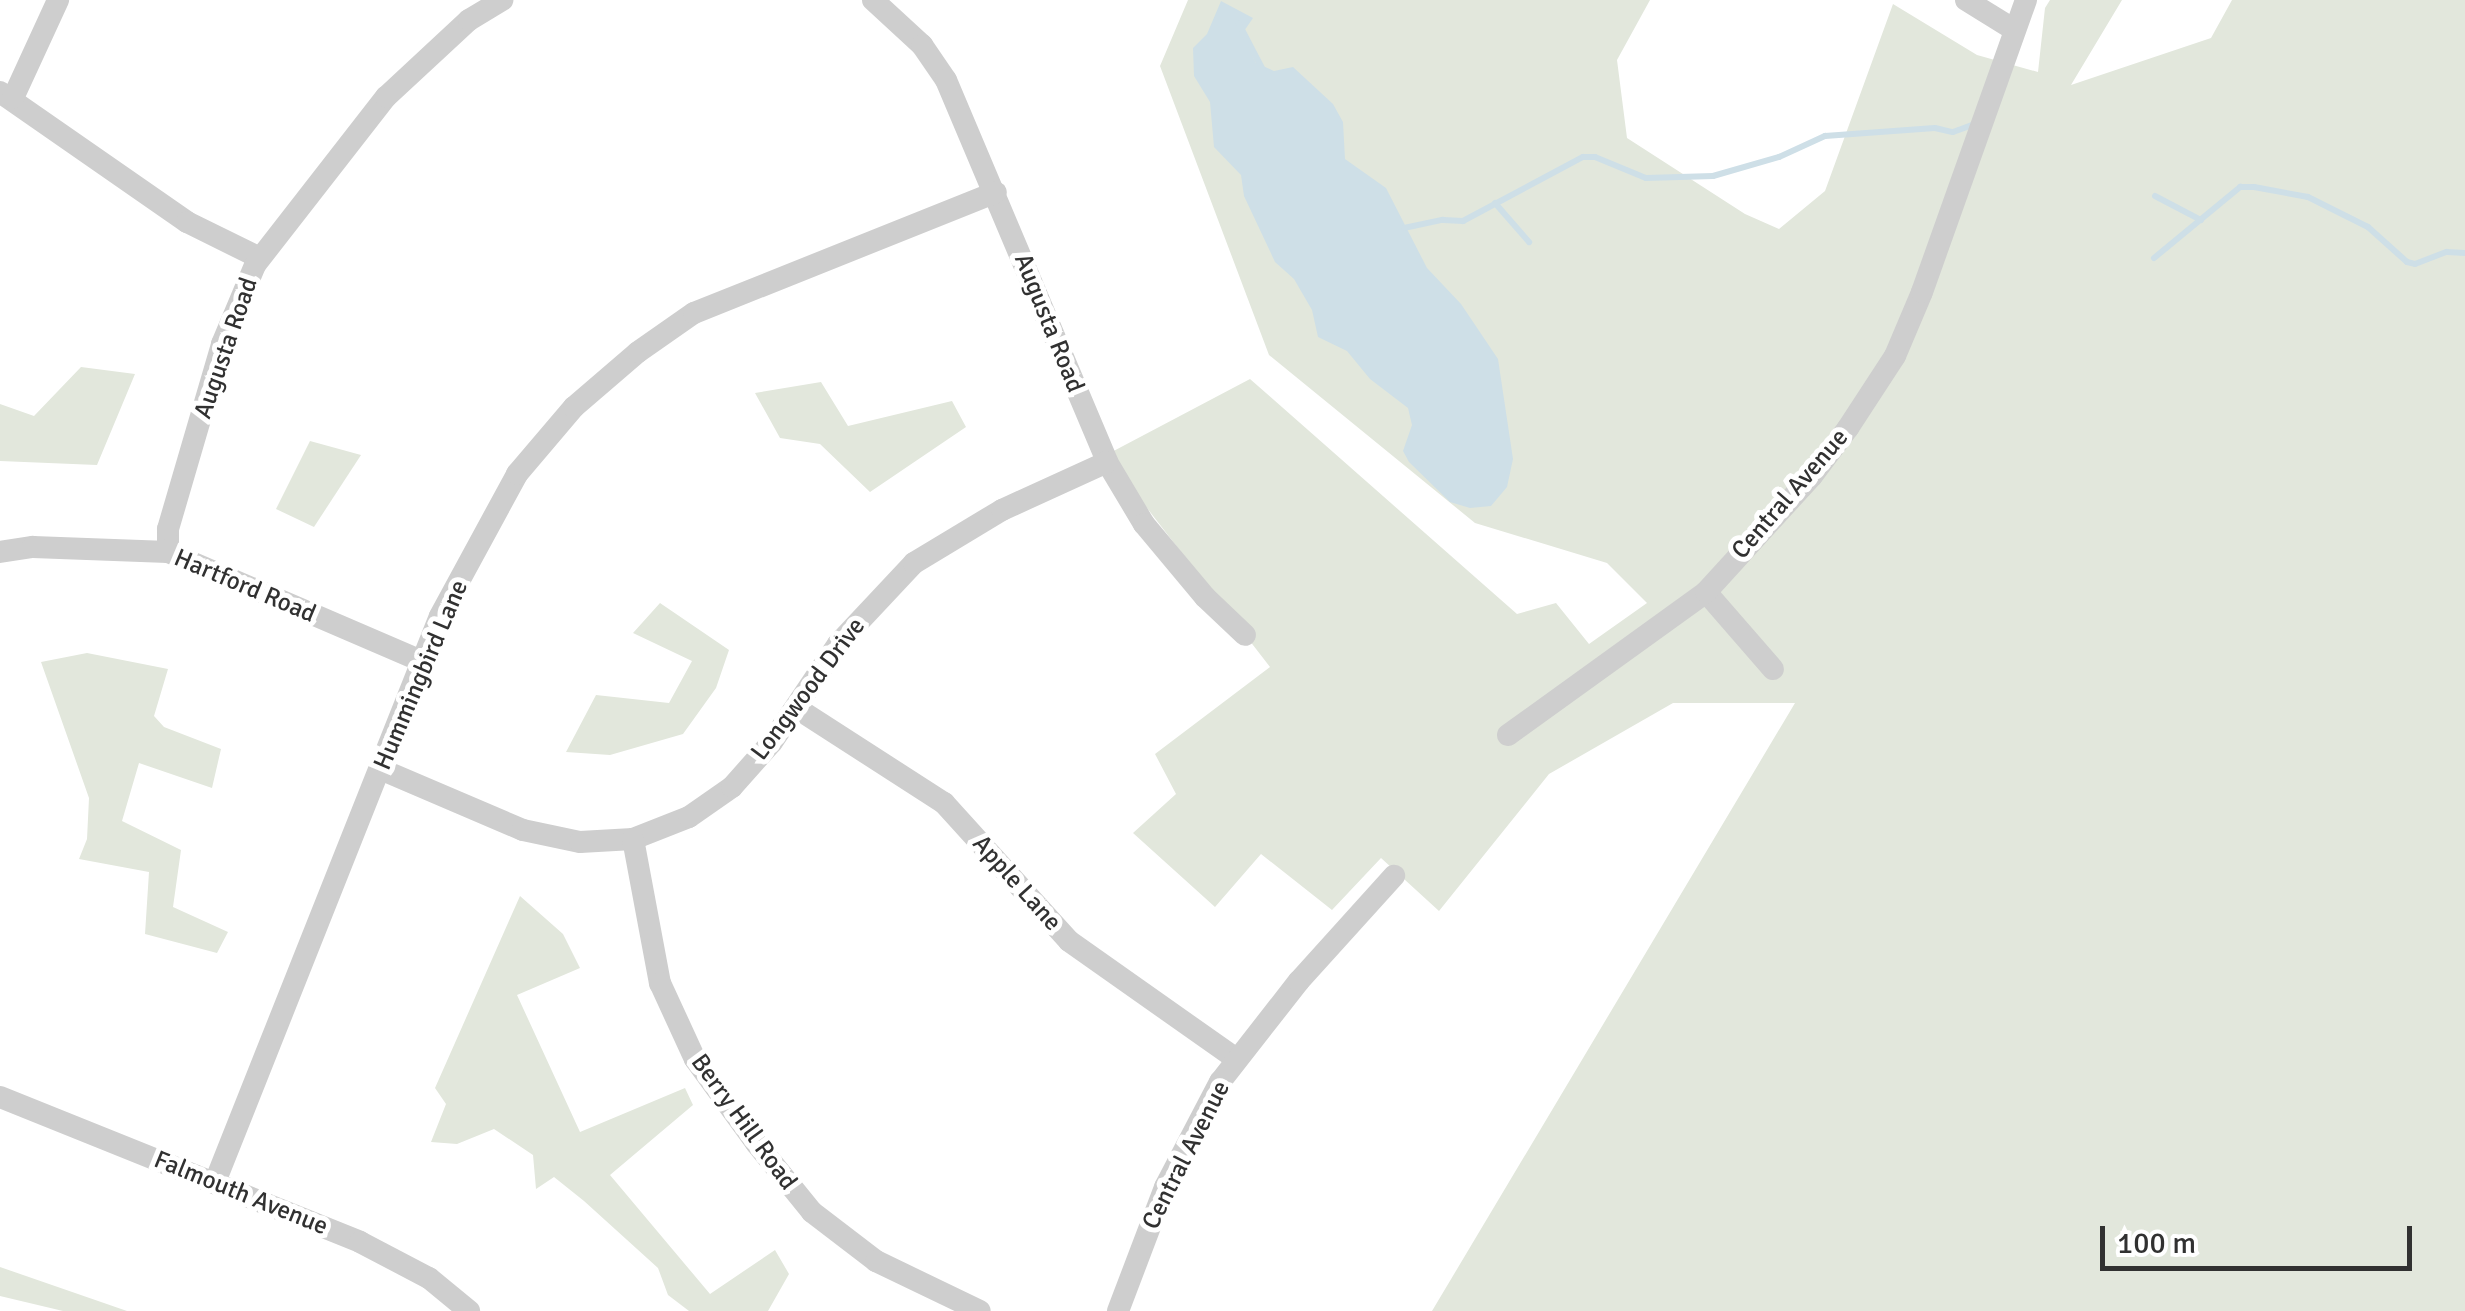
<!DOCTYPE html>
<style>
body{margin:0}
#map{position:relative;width:2465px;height:1311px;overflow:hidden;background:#fff;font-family:Signika,sans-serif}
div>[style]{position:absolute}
.green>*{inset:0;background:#e2e7dc}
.water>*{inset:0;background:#cedfe7}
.stream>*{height:6px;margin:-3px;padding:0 3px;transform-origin:3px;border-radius:3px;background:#cedfe7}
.minor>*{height:22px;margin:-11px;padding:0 11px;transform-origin:11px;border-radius:11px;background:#cecece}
span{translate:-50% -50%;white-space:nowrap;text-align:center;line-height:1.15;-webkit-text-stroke:10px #fff;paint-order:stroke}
.street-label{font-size:25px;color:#313131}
.scale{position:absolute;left:2100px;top:1226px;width:312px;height:45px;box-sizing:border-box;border:5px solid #313131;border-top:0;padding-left:12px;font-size:30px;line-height:35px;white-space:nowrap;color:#313131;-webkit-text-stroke:8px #fff;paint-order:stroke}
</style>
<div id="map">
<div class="green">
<div style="clip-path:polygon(1188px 0,1650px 0,1617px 60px,1627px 138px,1745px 214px,1779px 229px,1825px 191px,1893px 4px,1977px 55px,2038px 72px,2045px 8px,2050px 0,2122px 0,2071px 85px,2211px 38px,2232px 0,2465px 0,2465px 1311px,1432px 1311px,1795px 703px,1673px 703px,1549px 774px,1439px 911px,1381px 858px,1332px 910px,1261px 854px,1215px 907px,1133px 833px,1176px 794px,1155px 754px,1270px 667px,1106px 455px,1250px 379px,1517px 614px,1556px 603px,1589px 644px,1647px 603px,1607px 563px,1475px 523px,1269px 355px,1160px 66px)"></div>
<div style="clip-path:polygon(81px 367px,135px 374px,97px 465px,0 461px,0 404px,34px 416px)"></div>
<div style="clip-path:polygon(821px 382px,848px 426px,952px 401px,966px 427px,870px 492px,820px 444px,780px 438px,755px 393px)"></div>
<div style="clip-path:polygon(310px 441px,361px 455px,314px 527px,276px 509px)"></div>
<div style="clip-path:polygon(660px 603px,729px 650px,716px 688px,683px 734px,610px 755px,566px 752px,596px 695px,669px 703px,692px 661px,633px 633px)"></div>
<div style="clip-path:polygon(87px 653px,168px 669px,154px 716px,164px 727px,221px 749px,212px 788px,139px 763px,122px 821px,181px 850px,173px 907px,228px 932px,217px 953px,145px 934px,149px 872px,79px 859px,87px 839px,89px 798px,41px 662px)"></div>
<div style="clip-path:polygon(520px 896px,563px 934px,580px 968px,517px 995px,580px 1132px,685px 1088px,693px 1105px,610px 1175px,710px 1294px,775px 1250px,789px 1274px,768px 1311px,689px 1311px,668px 1295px,658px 1268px,584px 1201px,554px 1177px,536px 1189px,533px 1155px,494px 1129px,457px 1144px,431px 1142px,446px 1104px,435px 1088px)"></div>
<div style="clip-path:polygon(0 1267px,127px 1311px,63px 1311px,0 1296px)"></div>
</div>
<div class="water">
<div style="clip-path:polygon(1221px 1px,1253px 18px,1242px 34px,1256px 63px,1274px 71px,1293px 67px,1333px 104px,1343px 122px,1345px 159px,1386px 188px,1427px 268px,1461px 304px,1498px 359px,1513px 459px,1507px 487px,1491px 506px,1470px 508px,1450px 502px,1409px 462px,1403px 451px,1412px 425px,1408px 408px,1370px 379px,1347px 351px,1318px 337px,1312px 310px,1294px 279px,1275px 262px,1244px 196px,1241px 175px,1214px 147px,1210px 102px,1194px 76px,1193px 48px,1207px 34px)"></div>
</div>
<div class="stream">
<div style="left:1239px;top:24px;width:52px;rotate:62.4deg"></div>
<div style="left:2155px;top:196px;width:52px;rotate:27.6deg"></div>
<div style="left:1495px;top:203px;width:52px;rotate:48.9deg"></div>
<div style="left:1404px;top:228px;width:40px;rotate:-12deg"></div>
<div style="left:1443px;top:220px;width:20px;rotate:3deg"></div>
<div style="left:1463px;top:221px;width:136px;rotate:-28.1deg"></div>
<div style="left:1583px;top:157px;width:12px"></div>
<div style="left:1595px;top:157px;width:55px;rotate:22.4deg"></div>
<div style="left:1646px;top:178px;width:67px;rotate:-1.7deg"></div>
<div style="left:1713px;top:176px;width:69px;rotate:-16.1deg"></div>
<div style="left:1779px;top:157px;width:51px;rotate:-24.5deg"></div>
<div style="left:1825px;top:136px;width:110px;rotate:-4.2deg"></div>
<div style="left:1935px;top:128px;width:18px;rotate:13deg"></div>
<div style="left:1953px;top:132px;width:23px;rotate:-20deg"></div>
<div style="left:2154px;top:258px;width:112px;rotate:-39.5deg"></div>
<div style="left:2240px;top:187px;width:14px"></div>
<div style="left:2254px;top:187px;width:55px;rotate:10.5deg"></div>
<div style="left:2308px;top:197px;width:67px;rotate:26.6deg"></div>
<div style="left:2368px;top:227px;width:52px;rotate:41.9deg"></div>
<div style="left:2407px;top:262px;width:8px;rotate:14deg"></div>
<div style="left:2415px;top:264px;width:34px;rotate:-21deg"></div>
<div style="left:2447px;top:252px;width:18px;rotate:3deg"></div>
</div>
<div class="minor">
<div style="left:873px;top:0;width:67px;rotate:42.6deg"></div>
<div style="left:922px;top:45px;width:42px;rotate:55.6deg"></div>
<div style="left:946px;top:80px;width:415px;rotate:67.1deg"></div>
<div style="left:1107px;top:462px;width:72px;rotate:59.2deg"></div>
<div style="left:1144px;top:524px;width:95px;rotate:50.1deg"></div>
<div style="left:1205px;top:597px;width:55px;rotate:43.5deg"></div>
<div style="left:1966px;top:0;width:55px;rotate:31.7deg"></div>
<div style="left:0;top:92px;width:228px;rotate:34.8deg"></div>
<div style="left:187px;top:222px;width:81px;rotate:26.3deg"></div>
<div style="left:13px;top:98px;width:108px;rotate:-65.3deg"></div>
<div style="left:0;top:552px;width:33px;rotate:-9deg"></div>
<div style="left:33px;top:547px;width:135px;rotate:2.1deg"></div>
<div style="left:168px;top:552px;width:278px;rotate:23.3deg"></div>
<div style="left:168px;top:552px;width:23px;rotate:-90deg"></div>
<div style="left:168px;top:529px;width:193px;rotate:-73.7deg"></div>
<div style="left:222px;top:344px;width:86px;rotate:-67.3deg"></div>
<div style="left:255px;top:265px;width:213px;rotate:-52.1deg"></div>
<div style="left:386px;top:97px;width:113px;rotate:-42.9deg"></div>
<div style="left:469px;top:20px;width:39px;rotate:-31deg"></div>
<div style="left:1706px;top:592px;width:102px;rotate:49deg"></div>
<div style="left:798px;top:709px;width:174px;rotate:32.8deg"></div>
<div style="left:944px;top:803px;width:186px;rotate:47.8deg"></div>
<div style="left:1069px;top:941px;width:204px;rotate:35.2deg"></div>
<div style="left:1508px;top:735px;width:244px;rotate:-35.8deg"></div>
<div style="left:1706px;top:592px;width:157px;rotate:-47.6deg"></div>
<div style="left:1812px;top:476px;width:60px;rotate:-53.1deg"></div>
<div style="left:1848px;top:428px;width:86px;rotate:-56.9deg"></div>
<div style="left:1895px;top:356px;width:69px;rotate:-67.1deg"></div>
<div style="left:1922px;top:292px;width:310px;rotate:-70.4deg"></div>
<div style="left:380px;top:769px;width:155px;rotate:23.1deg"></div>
<div style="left:523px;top:830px;width:58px;rotate:11.9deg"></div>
<div style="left:580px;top:842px;width:53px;rotate:-3.2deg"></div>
<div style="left:633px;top:839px;width:60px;rotate:-21.4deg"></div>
<div style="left:689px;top:817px;width:52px;rotate:-34.9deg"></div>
<div style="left:732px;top:787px;width:60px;rotate:-48.4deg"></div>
<div style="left:772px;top:742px;width:118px;rotate:-56deg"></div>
<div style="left:838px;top:644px;width:111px;rotate:-46.8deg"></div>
<div style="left:914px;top:563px;width:103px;rotate:-31.1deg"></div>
<div style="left:1002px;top:510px;width:115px;rotate:-24.6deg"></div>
<div style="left:633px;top:839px;width:147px;rotate:79.4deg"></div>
<div style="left:660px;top:983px;width:84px;rotate:65.3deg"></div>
<div style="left:695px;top:1059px;width:104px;rotate:54deg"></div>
<div style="left:756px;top:1143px;width:89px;rotate:50.9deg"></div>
<div style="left:812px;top:1212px;width:81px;rotate:37.4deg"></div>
<div style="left:876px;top:1261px;width:115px;rotate:25.7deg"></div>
<div style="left:0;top:1097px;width:388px;rotate:21.9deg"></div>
<div style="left:360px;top:1242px;width:78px;rotate:27.6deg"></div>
<div style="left:429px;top:1278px;width:52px;rotate:39.5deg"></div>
<div style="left:215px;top:1182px;width:609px;rotate:-68.32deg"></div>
<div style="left:440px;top:616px;width:162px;rotate:-61.5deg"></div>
<div style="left:517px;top:474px;width:88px;rotate:-49.6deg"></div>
<div style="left:574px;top:407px;width:84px;rotate:-40.7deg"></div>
<div style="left:638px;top:352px;width:68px;rotate:-34.9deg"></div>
<div style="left:694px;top:313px;width:325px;rotate:-21.8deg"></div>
<div style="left:1118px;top:1311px;width:133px;rotate:-69.2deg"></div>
<div style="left:1165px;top:1187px;width:119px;rotate:-62.4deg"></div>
<div style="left:1220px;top:1082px;width:128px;rotate:-52deg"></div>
<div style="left:1299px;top:981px;width:142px;rotate:-47.9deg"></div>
</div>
<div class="street-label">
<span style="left:1049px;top:323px;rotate:68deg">Augusta Road</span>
<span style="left:226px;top:348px;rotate:-71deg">Augusta Road</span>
<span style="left:1790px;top:494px;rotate:-49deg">Central Avenue</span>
<span style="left:245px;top:586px;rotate:23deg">Hartford Road</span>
<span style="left:421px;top:675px;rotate:-67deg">Hummingbird Lane</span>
<span style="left:808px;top:689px;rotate:-53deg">Longwood Drive</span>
<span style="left:1017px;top:883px;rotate:48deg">Apple Lane</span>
<span style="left:744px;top:1122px;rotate:54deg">Berry Hill Road</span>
<span style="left:1186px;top:1155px;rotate:-63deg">Central Avenue</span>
<span style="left:241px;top:1193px;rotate:22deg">Falmouth Avenue</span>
</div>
<div class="scale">100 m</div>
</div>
